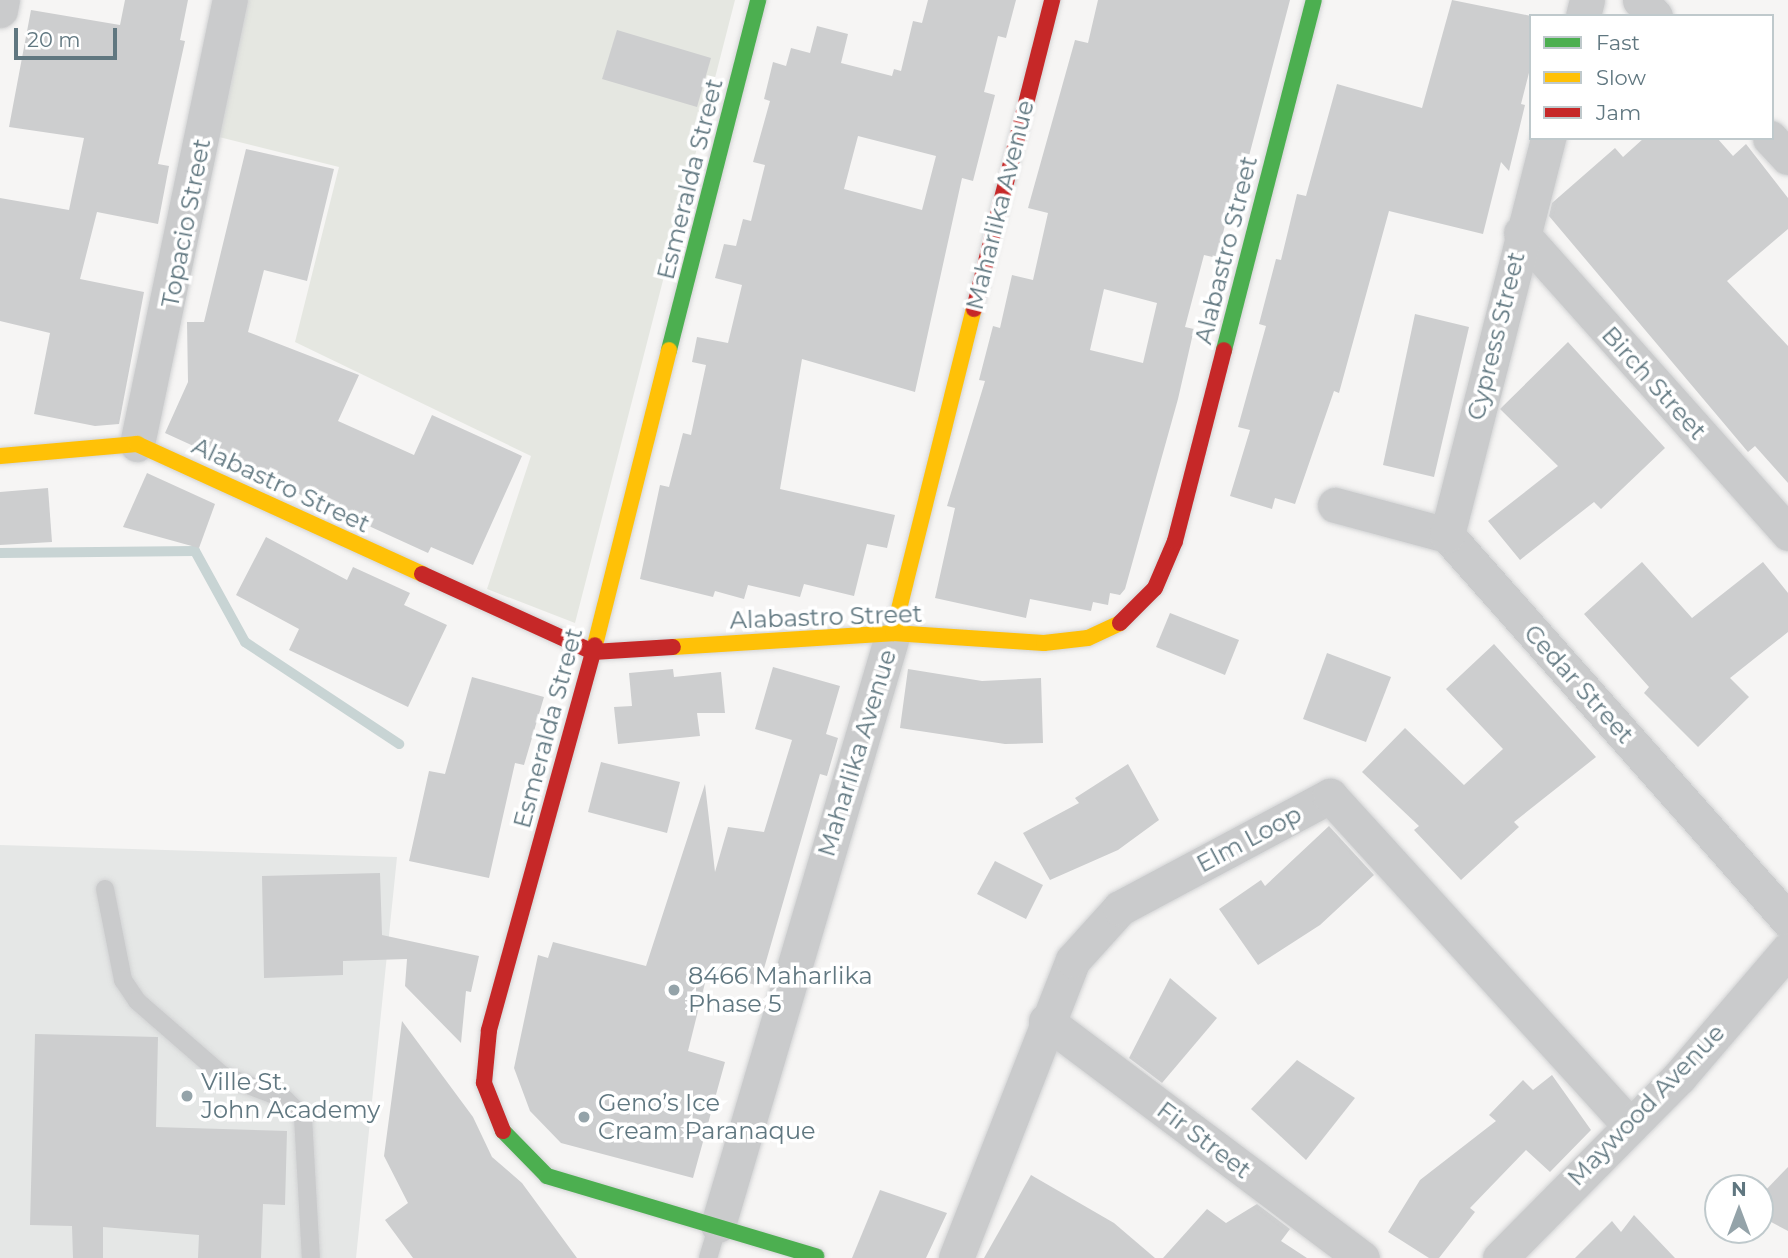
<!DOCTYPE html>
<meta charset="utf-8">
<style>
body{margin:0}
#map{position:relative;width:1788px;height:1258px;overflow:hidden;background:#f6f5f4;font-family:Montserrat,sans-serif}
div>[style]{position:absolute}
.built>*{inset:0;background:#e5e7e6}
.green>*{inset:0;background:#e5e7e1}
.stream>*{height:10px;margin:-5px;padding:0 5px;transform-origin:5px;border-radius:5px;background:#c8d4d4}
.building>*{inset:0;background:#cdcecf}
.roads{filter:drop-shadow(0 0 2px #d2d3d4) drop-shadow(0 0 2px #d2d3d4)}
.lane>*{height:18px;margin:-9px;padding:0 9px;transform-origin:9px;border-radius:9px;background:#cacbcc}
.street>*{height:35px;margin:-17.5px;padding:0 17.5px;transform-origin:17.5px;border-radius:17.5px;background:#cacbcc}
.fast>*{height:16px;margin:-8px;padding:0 8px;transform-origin:8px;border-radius:8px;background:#4caf50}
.slow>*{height:16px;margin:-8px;padding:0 8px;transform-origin:8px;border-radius:8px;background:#ffc107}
.jam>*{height:16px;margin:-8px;padding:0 8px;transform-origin:8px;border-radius:8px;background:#c62828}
.dots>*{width:19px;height:19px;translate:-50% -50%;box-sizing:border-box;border:4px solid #fff;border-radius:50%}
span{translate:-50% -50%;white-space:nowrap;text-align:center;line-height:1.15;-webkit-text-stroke:7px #fff;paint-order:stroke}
.street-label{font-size:24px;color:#607780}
.poi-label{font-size:24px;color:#607780}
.left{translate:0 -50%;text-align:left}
.legend{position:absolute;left:1529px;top:14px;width:245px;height:126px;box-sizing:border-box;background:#fff;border:2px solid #bfc9cc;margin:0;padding:9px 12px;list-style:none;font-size:21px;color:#607780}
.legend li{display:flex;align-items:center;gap:14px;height:35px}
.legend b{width:35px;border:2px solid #bfc9cc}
.north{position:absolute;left:1704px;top:1174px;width:70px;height:70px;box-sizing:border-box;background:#fff;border:2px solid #bfc9cc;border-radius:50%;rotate:0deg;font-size:19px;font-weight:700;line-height:28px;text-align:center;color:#607780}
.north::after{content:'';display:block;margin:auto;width:24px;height:32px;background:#94a3a9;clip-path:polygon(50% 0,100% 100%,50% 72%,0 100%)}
.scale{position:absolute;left:14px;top:28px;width:103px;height:32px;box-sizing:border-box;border:4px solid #607780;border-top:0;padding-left:9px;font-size:21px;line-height:24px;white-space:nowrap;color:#607780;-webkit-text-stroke:5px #fff;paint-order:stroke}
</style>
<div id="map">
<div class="built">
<div style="clip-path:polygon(0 845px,397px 857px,356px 1258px,0 1258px)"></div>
</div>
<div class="green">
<div style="clip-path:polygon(246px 0,735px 0,575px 623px,487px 589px,531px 456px,295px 342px,339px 167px,219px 137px)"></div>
</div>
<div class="stream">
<div style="left:0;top:553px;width:195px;rotate:-0.6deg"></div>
<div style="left:195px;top:551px;width:104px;rotate:61.2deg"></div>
<div style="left:245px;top:642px;width:185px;rotate:33.5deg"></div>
</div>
<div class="building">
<div style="clip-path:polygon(125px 0,188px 0,180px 40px,185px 41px,158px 164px,169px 166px,158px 224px,97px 212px,80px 279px,144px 292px,119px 424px,95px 426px,34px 414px,50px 333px,0 321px,0 198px,69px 210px,84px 138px,9px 127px,31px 10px,120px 25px)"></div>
<div style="clip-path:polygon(evenodd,928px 0,1016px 0,1006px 38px,998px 36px,984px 92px,995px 95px,973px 181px,962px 178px,915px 392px,802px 359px,780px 489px,895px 515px,887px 548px,867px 544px,854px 596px,804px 584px,800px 597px,748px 585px,744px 599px,715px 591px,713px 597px,640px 579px,660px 485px,669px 487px,683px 433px,691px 435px,706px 365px,692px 362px,697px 337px,728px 343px,742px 285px,715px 278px,724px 244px,736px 246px,743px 219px,751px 221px,765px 165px,753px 162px,770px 101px,764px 99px,773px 62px,786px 66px,791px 48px,810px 53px,817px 26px,848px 34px,841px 63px,892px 76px,894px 69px,901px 71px,913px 21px,922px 23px,928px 0,858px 136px,936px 156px,922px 210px,844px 189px,858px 136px)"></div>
<div style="clip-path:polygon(evenodd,1098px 0,1290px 0,1239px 194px,1233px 192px,1217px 258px,1204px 255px,1185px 327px,1194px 329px,1178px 399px,1125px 589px,1120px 595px,1110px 593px,1108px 605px,1093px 602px,1091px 611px,1030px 599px,1026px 618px,935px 598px,955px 508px,947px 506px,985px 381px,979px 380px,993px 326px,1000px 328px,1012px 275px,1033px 280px,1048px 213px,1028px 208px,1075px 40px,1088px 43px,1098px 0,1104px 289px,1157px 303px,1143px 363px,1090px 350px,1104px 289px)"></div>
<div style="clip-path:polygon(1452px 0,1531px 16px,1531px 65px,1521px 104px,1525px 105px,1509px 171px,1501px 162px,1483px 234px,1389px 211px,1339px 393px,1334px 391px,1295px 504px,1275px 498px,1272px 509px,1230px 496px,1250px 430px,1238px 427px,1266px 326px,1259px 324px,1276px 259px,1281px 260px,1297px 194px,1306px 196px,1337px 84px,1422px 108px)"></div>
<div style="clip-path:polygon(617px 30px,711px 58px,697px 107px,602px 79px)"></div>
<div style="clip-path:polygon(1644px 138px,1717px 138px,1733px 156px,1746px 144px,1788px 198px,1788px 229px,1727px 281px,1788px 346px,1788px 483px,1755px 446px,1748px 452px,1549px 216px,1552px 203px,1615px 148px,1623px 157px)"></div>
<div style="clip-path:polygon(246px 149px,334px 169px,307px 281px,264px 270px,248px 332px,359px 375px,338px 421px,414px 455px,432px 415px,522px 456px,473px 565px,431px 547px,428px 553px,165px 433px,188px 382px,187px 322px,204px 322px)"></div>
<div style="clip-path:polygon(1415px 314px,1469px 327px,1434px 477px,1383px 465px)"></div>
<div style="clip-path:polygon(1568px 342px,1665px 448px,1601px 509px,1594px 502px,1520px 560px,1488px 521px,1558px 466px,1500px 409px)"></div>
<div style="clip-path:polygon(147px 473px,215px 504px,199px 548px,123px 527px)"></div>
<div style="clip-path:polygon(48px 488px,52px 542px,0 545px,0 492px)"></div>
<div style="clip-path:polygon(266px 537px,347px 580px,353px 567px,410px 593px,404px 605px,447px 625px,408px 707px,289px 650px,299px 629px,236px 595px)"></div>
<div style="clip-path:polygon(1642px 562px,1692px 618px,1763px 562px,1788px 593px,1788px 632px,1730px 678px,1749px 697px,1698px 747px,1644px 693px,1649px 687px,1584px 614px)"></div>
<div style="clip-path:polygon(1170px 613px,1239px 640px,1225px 675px,1156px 647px)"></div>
<div style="clip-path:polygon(1494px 644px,1596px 757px,1514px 822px,1519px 827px,1461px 880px,1414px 830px,1419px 826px,1362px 772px,1405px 728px,1464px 785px,1503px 749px,1446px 689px)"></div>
<div style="clip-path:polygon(1327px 653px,1391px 677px,1366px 742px,1303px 719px)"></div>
<div style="clip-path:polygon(773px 667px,840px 686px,826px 734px,838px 738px,827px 776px,820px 774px,759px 986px,708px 971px,688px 1051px,725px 1062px,693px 1178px,561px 1143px,530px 1111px,514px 1068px,538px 955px,548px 958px,553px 942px,646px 966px,705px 784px,715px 872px,728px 827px,764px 832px,792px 740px,755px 729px)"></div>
<div style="clip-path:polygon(673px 669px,674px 677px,721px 672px,725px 713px,697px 713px,700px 736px,618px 744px,614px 707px,632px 706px,629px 673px)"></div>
<div style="clip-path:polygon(908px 669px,982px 681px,1041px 678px,1043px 743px,1005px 744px,900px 728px)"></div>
<div style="clip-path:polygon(472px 677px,544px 697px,524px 765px,515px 763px,489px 878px,409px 861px,429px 771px,445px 774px)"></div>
<div style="clip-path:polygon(601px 762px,680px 782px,667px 833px,588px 812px)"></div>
<div style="clip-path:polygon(1128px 764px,1159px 820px,1118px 850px,1050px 880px,1023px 833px,1079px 803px,1075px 798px)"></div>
<div style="clip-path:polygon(1329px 826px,1374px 875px,1320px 925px,1258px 965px,1219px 909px,1261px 880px,1265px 886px)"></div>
<div style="clip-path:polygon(995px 861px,1043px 885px,1026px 919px,977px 894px)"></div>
<div style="clip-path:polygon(380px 873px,382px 935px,479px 956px,471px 992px,466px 991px,461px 1043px,405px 986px,407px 959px,343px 961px,343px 975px,264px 978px,262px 876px)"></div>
<div style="clip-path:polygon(1170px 978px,1217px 1018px,1162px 1083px,1129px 1058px)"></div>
<div style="clip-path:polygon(402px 1021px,473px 1117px,492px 1157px,522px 1183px,577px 1258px,413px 1258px,385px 1220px,408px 1203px,384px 1156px)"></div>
<div style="clip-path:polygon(35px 1034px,158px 1037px,156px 1127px,287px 1131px,285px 1205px,263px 1204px,261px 1258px,198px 1258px,199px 1235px,103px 1227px,103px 1258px,73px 1258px,72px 1226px,30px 1225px)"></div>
<div style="clip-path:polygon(1297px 1060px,1355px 1098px,1306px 1160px,1251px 1109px)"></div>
<div style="clip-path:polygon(1552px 1075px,1591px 1130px,1550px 1172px,1526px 1150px,1470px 1208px,1475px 1212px,1439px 1258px,1429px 1258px,1388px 1232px,1420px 1180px,1496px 1121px,1489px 1115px,1523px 1080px,1533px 1090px)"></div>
<div style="clip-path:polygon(1788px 1167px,1788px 1231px,1760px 1216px,1760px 1196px)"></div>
<div style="clip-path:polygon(1031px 1175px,1114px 1223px,1155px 1258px,984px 1258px)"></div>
<div style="clip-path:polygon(880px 1190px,947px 1213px,926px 1258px,852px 1258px)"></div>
<div style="clip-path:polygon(1257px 1204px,1290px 1229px,1281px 1241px,1307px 1258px,1163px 1258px,1207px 1209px,1226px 1223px)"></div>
<div style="clip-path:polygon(1634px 1215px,1675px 1258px,1575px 1258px,1612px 1221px,1621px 1232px)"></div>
</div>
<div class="roads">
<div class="lane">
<div style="left:105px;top:889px;width:93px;rotate:78.8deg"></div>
<div style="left:123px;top:980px;width:25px;rotate:56deg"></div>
<div style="left:137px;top:1001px;width:113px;rotate:41deg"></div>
<div style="left:222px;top:1075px;width:67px;rotate:20.9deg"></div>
<div style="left:285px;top:1099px;width:25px;rotate:45deg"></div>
<div style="left:303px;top:1117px;width:141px;rotate:86.8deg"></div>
<div style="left:708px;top:1258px;width:34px;rotate:-73deg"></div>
</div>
<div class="street">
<div style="left:1640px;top:0;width:22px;rotate:47deg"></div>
<div style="left:0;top:10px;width:10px;rotate:-79deg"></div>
<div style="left:1583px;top:16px;width:16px;rotate:-76deg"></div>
<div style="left:1770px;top:138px;width:26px;rotate:47deg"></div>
<div style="left:1521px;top:233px;width:402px;rotate:48.3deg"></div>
<div style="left:137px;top:444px;width:454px;rotate:-78.2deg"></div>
<div style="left:1335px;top:505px;width:116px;rotate:15deg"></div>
<div style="left:1447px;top:535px;width:514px;rotate:48.47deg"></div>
<div style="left:1447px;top:535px;width:410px;rotate:-75.7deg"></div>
<div style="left:1046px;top:1021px;width:395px;rotate:36.9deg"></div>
<div style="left:718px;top:1225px;width:617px;rotate:-73.53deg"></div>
<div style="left:956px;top:1258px;width:320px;rotate:-68.6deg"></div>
<div style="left:1073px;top:960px;width:70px;rotate:-47.9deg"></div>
<div style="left:1120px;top:908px;width:238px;rotate:-28.1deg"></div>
<div style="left:1330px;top:796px;width:445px;rotate:47.7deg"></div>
<div style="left:1500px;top:1258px;width:255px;rotate:-45.3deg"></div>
<div style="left:1679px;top:1077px;width:167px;rotate:-49.4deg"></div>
</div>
<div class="fast">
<div style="left:669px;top:350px;width:361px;rotate:-75.7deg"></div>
<div style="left:1224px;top:350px;width:361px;rotate:-75.6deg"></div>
<div style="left:503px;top:1131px;width:63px;rotate:45.6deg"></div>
<div style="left:547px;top:1176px;width:281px;rotate:16.6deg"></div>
</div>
<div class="slow">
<div style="left:0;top:456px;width:138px;rotate:-5deg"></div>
<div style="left:137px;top:444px;width:313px;rotate:24.5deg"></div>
<div style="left:893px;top:633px;width:334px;rotate:-76deg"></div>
<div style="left:595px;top:645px;width:304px;rotate:-75.9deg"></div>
<div style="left:673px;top:647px;width:220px;rotate:-3.6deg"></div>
<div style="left:893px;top:633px;width:151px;rotate:3.8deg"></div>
<div style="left:1044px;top:643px;width:44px;rotate:-6.5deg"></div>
<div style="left:1088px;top:638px;width:35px;rotate:-25deg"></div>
</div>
<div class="jam">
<div style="left:974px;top:309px;width:319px;rotate:-75.8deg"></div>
<div style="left:422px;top:574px;width:188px;rotate:24.5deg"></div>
<div style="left:593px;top:652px;width:80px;rotate:-3.6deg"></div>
<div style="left:1120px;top:623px;width:49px;rotate:-45deg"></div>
<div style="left:1155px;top:588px;width:51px;rotate:-66.9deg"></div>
<div style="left:1175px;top:541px;width:197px;rotate:-75.6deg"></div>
<div style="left:503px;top:1131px;width:52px;rotate:-111.6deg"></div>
<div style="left:484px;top:1083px;width:53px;rotate:-84.6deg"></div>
<div style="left:489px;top:1030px;width:399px;rotate:-74.6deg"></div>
</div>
</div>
<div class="dots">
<div style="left:674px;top:990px;background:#94a3a9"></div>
<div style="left:187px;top:1096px;background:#94a3a9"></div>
<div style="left:584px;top:1117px;background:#94a3a9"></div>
</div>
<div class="street-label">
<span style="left:690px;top:179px;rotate:-76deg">Esmeralda Street</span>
<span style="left:1000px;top:205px;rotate:-76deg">Maharlika Avenue</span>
<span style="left:186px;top:223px;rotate:-79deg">Topacio Street</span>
<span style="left:1226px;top:250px;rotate:-76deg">Alabastro Street</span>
<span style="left:1496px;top:336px;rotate:-76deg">Cypress Street</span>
<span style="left:1654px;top:383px;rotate:48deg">Birch Street</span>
<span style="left:281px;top:485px;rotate:25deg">Alabastro Street</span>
<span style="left:826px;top:617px;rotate:-2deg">Alabastro Street</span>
<span style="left:1579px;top:684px;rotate:48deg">Cedar Street</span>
<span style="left:548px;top:728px;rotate:-75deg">Esmeralda Street</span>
<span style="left:857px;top:753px;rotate:-73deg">Maharlika Avenue</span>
<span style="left:1249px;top:839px;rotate:-28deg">Elm Loop</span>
<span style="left:1646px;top:1105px;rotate:-46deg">Maywood Avenue</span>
<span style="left:1204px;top:1140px;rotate:37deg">Fir Street</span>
</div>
<div class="poi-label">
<span class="left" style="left:688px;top:990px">8466 Maharlika<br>Phase 5</span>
<span class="left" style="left:201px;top:1096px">Ville St.<br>John Academy</span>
<span class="left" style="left:598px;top:1117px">Geno’s Ice<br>Cream Paranaque</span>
</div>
<ul class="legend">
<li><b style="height:9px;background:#4caf50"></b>Fast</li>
<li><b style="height:9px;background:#ffc107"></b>Slow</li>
<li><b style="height:9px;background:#c62828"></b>Jam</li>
</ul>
<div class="north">N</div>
<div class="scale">20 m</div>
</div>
